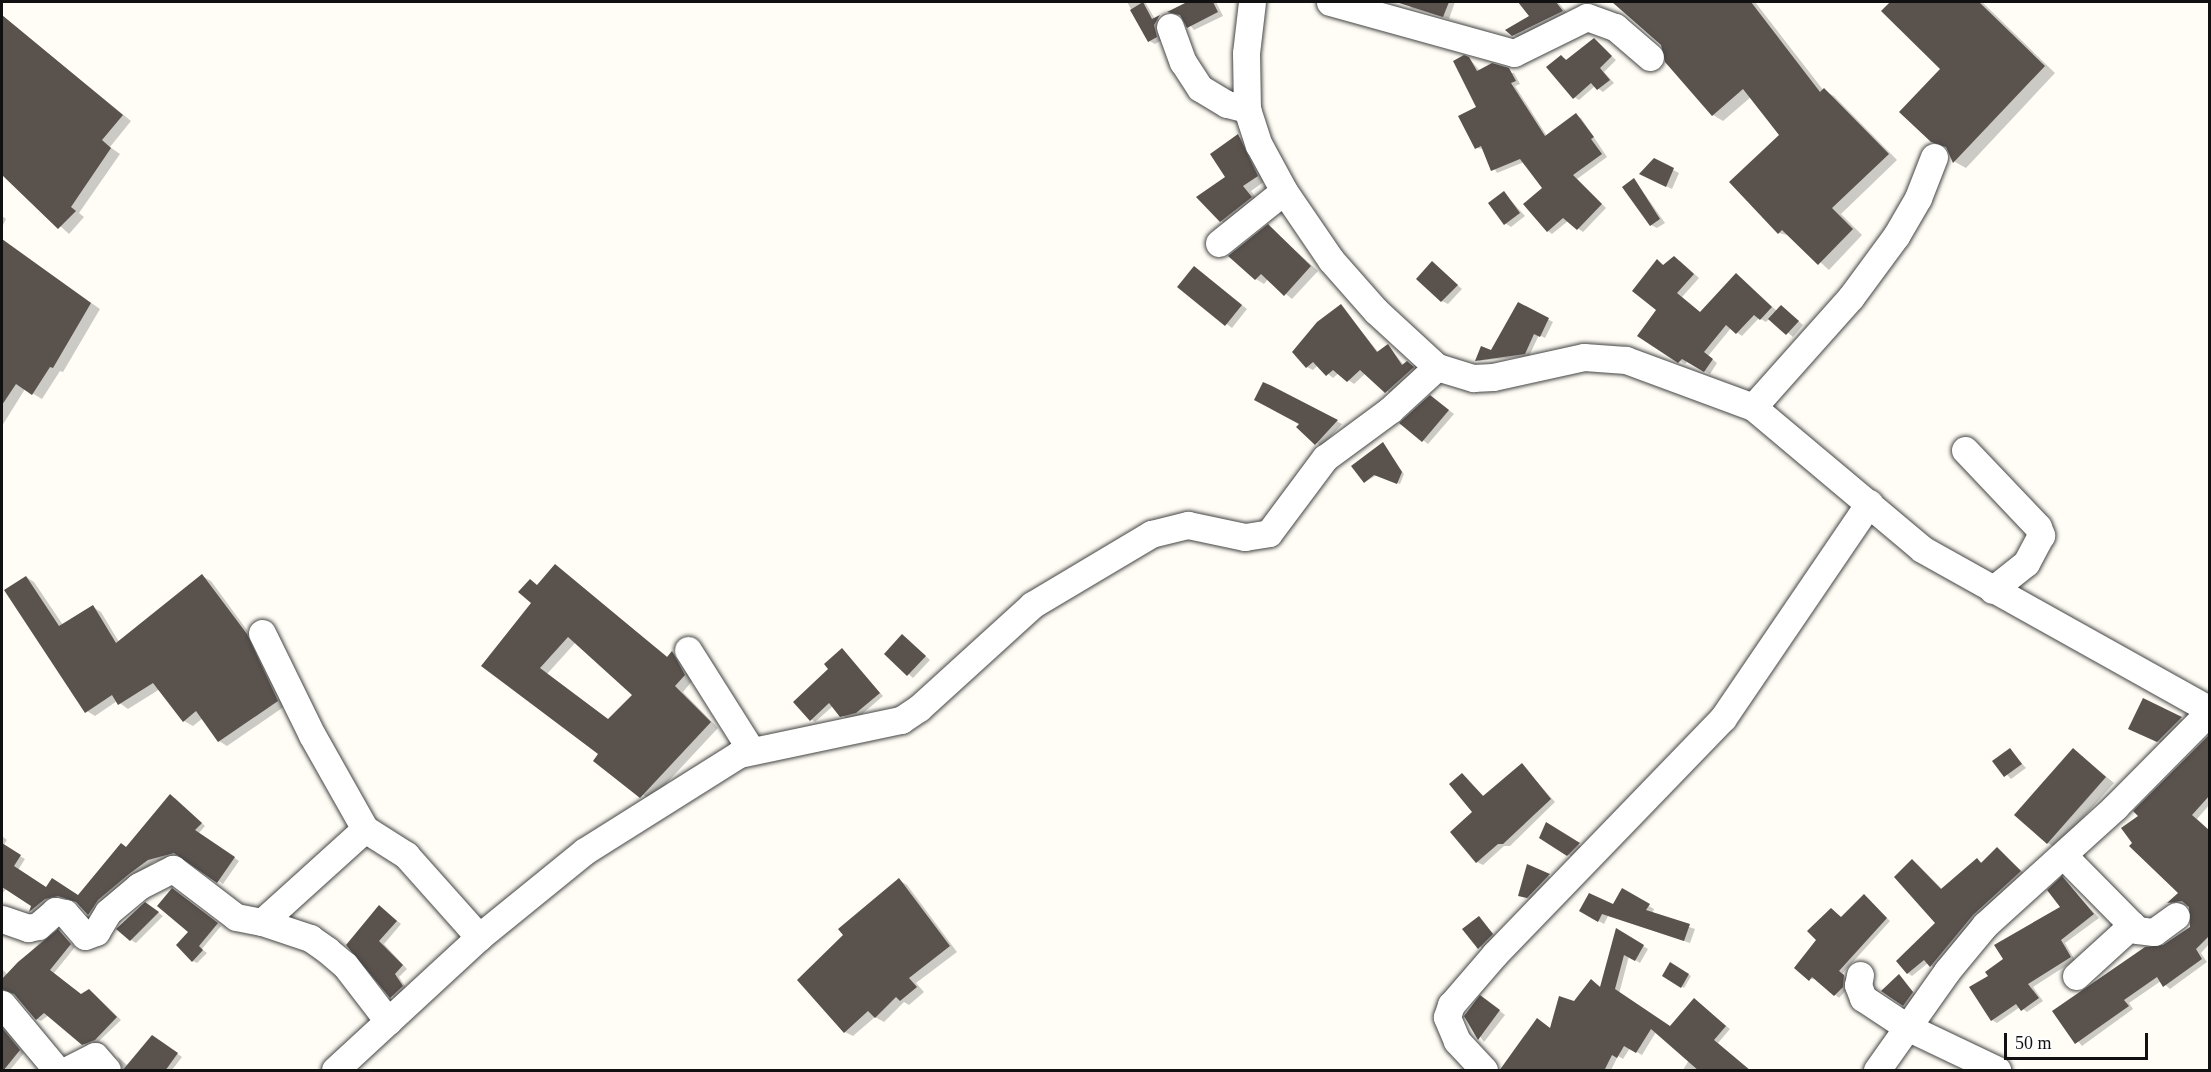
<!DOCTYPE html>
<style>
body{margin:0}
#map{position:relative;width:2211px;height:1072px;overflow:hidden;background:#fffdf5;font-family:Georgia,serif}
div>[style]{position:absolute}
.shadow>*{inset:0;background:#0003}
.building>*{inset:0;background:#5a524d}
.roads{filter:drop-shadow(0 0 2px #444) drop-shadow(0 0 2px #444)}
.minor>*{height:27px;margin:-13.5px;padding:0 13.5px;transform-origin:13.5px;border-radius:13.5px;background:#fff}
span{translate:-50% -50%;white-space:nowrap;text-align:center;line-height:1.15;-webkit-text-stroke:6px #fff;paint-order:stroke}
.frame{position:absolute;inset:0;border:3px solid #111;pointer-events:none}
.scale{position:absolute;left:2004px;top:1033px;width:144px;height:27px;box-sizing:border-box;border:3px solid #111;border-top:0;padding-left:8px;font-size:18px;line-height:21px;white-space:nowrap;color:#111;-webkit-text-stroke:4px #fff;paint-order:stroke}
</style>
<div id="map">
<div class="shadow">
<div style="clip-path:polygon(1127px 2px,1145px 2px,1155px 19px,1165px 20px,1162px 40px,1155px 44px,1149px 41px)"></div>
<div style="clip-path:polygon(1191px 2px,1216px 2px,1223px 16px,1194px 30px,1182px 16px,1170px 12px)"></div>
<div style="clip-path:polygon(1407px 2px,1455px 2px,1449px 19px,1411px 8px)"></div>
<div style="clip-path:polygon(1529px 2px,1558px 2px,1568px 14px,1519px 38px,1513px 35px,1531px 16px,1523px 6px)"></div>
<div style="clip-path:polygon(1614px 2px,1755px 2px,1824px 91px,1834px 96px,1897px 160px,1841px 214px,1862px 235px,1829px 270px,1791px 236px,1779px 233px,1781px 135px,1751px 97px,1723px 121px,1713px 115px,1666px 61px,1662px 45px)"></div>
<div style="clip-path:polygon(1892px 2px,1982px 2px,2055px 73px,1966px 168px,1955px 162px,1949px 149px,1932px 141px,1942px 69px,1883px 11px)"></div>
<div style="clip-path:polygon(2px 16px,131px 121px,110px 147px,120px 154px,79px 213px,84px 217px,69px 234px,2px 173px)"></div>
<div style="clip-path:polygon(1594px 40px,1616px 60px,1604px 72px,1614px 83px,1603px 92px,1595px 86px,1579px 100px,1574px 97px,1562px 57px,1567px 60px)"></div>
<div style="clip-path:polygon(1469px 58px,1480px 71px,1514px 73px,1520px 84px,1515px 86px,1547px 136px,1576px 115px,1581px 118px,1607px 157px,1577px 179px,1606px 208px,1583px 232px,1568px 221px,1552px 234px,1548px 231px,1544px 189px,1524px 162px,1497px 173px,1484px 149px,1476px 148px,1478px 107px)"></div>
<div style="clip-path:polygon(1238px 136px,1246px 141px,1265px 181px,1251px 191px,1259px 202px,1229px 226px,1221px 221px)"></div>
<div style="clip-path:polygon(1654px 160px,1679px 173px,1672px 189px,1647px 177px)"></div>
<div style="clip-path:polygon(1634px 179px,1665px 223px,1657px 228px,1651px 225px)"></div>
<div style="clip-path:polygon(1504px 193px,1525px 216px,1511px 227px,1505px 223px)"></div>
<div style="clip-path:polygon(2px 216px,6px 219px,2px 227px)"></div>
<div style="clip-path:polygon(1268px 226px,1318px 271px,1292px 299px,1268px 279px,1264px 284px,1256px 279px,1230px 256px)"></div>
<div style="clip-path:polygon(2px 240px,100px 309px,63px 372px,60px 371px,42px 399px,25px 389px,2px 426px)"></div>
<div style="clip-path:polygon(1657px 261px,1665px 266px,1680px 261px,1699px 278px,1682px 297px,1701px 313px,1741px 278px,1777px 311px,1781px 306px,1803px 325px,1793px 337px,1770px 318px,1766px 322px,1759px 318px,1742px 336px,1731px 328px,1708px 356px,1717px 363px,1710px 374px,1688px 361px,1685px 364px,1639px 336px,1658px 309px)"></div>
<div style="clip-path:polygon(1433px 263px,1462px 289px,1448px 304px,1442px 301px)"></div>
<div style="clip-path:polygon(1194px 267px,1247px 309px,1232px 328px,1179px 287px)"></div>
<div style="clip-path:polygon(1519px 304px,1553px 322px,1545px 338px,1539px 335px,1529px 356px,1477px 361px,1491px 352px)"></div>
<div style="clip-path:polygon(1341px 306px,1379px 353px,1388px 346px,1404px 365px,1407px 362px,1418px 371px,1392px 395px,1366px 373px,1354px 384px,1339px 373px,1333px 378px,1318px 365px,1313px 370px,1307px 367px)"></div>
<div style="clip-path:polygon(1264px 384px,1342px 424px,1321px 447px)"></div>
<div style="clip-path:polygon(1430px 396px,1454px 414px,1428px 444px,1401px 423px)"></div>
<div style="clip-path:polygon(1383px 444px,1404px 474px,1400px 484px,1377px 475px,1365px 482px)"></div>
<div style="clip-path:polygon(evenodd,555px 566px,669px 658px,673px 653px,681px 658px,693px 680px,683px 692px,718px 728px,650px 801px,600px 753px,484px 666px,533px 603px,538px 586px,555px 566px,576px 642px,634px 695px,609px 720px,547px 674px,576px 642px)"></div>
<div style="clip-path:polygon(202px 576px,211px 581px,255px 641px,285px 706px,227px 746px,219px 741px,203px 718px,193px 726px,184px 721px,160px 689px,128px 709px,117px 701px,95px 716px,87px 711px,26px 577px,34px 582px,63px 625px,93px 607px,101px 612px,119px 642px)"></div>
<div style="clip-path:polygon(903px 636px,930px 660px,913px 678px,886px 654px)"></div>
<div style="clip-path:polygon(842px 650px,883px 696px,861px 715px,846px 718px,833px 706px,815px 722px,811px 719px)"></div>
<div style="clip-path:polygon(2143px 700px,2185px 721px,2163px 744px,2135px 731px)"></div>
<div style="clip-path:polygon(2210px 736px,2210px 804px,2197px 819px,2210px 831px,2210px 943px,2201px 953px,2207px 962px,2170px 989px,2161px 981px,2129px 1003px,2133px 1009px,2082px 1046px,2054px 1011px,2191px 928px,2190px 907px,2169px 903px,2180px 893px,2140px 816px)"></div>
<div style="clip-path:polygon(2073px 749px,2114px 783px,2056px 848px,2048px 843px)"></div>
<div style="clip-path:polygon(2010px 750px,2026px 768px,2011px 779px,1995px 762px)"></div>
<div style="clip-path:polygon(1522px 765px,1555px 802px,1510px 846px,1504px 846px,1483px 865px,1477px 862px,1475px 812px,1462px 775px,1485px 797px)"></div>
<div style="clip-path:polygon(175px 798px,205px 826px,199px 833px,239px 861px,223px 884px,180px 855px,154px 862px,103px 902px,93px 917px,79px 903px,63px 897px,50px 901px,35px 913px,31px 911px,33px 906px,7px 888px,2px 894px,2px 836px,7px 840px,3px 846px,25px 859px,18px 870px,46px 889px,78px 896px)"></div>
<div style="clip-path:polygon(1547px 824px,1584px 848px,1574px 858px,1540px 838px)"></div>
<div style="clip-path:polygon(1997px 849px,2025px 874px,1936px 969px,1928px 963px,1912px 976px,1908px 973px,1937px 923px,1917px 864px,1943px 890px,1977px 860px,1983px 863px)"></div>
<div style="clip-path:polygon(1528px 866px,1551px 877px,1530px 899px,1522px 897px)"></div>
<div style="clip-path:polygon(2062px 878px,2099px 918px,2065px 943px,2075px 960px,2033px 987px,2043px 1001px,2027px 1012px,2020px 1007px,1997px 1023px,1992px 1020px,1990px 976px,2062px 908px)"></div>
<div style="clip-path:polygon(899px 880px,907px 885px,957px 952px,916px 983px,924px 992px,909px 1005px,904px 1002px,884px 1022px,875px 1017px,853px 1036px,845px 1032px)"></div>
<div style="clip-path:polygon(1622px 890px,1654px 909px,1652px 914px,1695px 929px,1690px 943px,1608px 916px,1604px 924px,1581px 911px,1614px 906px)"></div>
<div style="clip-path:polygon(176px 892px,221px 926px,202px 949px,207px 953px,197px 963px,193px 961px,190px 932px)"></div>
<div style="clip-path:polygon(1864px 896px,1890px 921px,1842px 974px,1848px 979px,1847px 989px,1839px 998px,1817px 979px,1810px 979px,1842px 918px)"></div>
<div style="clip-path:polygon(151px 907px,163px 916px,136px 943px,131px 940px)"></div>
<div style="clip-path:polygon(384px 910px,401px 924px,384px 944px,407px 969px,399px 977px,407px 989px,396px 1000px,348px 945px)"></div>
<div style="clip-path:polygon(1479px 918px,1497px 938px,1485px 951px,1464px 930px)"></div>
<div style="clip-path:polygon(1617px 930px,1648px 949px,1640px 963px,1629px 956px,1619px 994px,1671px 1027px,1699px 1003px,1730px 1029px,1718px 1043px,1750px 1070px,1683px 1070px,1689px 1060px,1656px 1032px,1642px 1055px,1630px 1048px,1623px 1059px,1618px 1056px,1611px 1070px,1501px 1070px,1551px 1030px,1596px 984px,1602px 988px)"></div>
<div style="clip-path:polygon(58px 931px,75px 947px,54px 973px,82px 996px,89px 990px,93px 993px,121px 1020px,99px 1041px,103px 1044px,88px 1047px,49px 1015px,41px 1021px,37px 1019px,16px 994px,2px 993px,2px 969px,8px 975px,39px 943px)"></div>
<div style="clip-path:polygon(1671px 964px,1691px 976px,1684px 988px,1664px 975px)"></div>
<div style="clip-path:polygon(1899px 976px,1916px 995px,1908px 1007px,1883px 991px)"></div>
<div style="clip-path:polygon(1486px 1000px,1505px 1015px,1484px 1042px,1466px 1016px)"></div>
<div style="clip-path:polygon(2px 1025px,24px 1053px,10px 1070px,2px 1068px)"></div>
<div style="clip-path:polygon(158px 1040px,182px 1057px,172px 1070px,123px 1070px,117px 1056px,128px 1066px)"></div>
</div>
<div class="building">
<div style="clip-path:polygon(1143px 2px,1152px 19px,1160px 15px,1154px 25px,1157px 37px,1148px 42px,1130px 10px)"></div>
<div style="clip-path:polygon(1187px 2px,1213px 2px,1218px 12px,1187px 28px,1180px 15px,1167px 12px)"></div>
<div style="clip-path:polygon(1396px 2px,1449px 2px,1443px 17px)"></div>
<div style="clip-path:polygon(1518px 2px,1556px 2px,1563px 11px,1512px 36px,1505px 30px,1529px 16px)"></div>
<div style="clip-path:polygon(1612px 2px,1751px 2px,1820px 92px,1824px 88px,1889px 154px,1832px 208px,1853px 229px,1818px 265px,1782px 230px,1778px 234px,1729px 182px,1779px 135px,1743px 89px,1712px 116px,1665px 62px,1661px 45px)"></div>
<div style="clip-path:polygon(1890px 2px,1979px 2px,2045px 66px,1953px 163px,1946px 147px,1931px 142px,1899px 112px,1940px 69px,1881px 11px)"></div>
<div style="clip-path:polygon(2px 15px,123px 115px,102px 140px,111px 148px,71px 207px,76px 211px,58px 229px,2px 175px)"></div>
<div style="clip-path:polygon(1594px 38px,1612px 56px,1600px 68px,1610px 80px,1597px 90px,1591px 83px,1573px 99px,1546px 67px,1561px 55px,1566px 60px)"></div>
<div style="clip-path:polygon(1464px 55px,1469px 57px,1477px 71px,1492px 63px,1509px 68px,1516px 81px,1511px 83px,1545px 136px,1576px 113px,1594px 137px,1591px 139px,1602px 154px,1573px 175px,1602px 204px,1577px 230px,1563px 218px,1547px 232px,1523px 204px,1542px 188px,1520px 159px,1491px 171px,1481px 146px,1475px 149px,1458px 116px,1476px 107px,1453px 61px)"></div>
<div style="clip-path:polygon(1238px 134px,1258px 176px,1243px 186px,1252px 197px,1220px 222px,1196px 197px,1225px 177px,1210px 154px)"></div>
<div style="clip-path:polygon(1654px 158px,1674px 168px,1666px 187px,1639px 174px)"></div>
<div style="clip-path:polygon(1634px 178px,1660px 219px,1650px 226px,1622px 187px)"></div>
<div style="clip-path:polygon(1504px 191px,1520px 213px,1504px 225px,1488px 203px)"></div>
<div style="clip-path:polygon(1268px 224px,1311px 266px,1284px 296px,1261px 274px,1255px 280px,1228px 256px)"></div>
<div style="clip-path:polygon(2px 239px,91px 303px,53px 368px,50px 367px,32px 395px,16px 384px,2px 405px)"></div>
<div style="clip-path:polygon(1674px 256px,1694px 274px,1677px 293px,1700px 312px,1736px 273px,1772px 307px,1760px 320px,1754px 315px,1736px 334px,1726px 325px,1704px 352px,1713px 359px,1704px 372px,1682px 359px,1678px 363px,1637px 336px,1656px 310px,1632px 291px,1657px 259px,1663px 265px)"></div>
<div style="clip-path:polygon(1432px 261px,1458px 285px,1441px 302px,1416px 279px)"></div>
<div style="clip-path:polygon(1194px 266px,1242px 305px,1225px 326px,1177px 287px)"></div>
<div style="clip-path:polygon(1518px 302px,1549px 318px,1540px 337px,1534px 334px,1525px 354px,1475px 361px,1481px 346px,1491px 350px)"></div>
<div style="clip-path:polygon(1341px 304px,1377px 352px,1388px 344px,1402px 365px,1407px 361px,1414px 367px,1385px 393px,1360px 370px,1347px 382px,1333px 370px,1326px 376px,1313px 362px,1306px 368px,1292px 352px,1317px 322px)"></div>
<div style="clip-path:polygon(1781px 305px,1799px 321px,1786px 335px,1768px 319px)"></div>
<div style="clip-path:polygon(1263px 382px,1272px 386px,1338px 420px,1315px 445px,1296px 427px,1299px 424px,1254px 400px)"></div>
<div style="clip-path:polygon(1430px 395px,1449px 410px,1422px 442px,1399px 423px)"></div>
<div style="clip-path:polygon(1383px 442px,1402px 472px,1397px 484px,1374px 475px,1364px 483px,1351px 466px)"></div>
<div style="clip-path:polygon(evenodd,555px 564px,667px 657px,672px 651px,685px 675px,675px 686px,711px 722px,640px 798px,593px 761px,598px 754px,481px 666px,531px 603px,518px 592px,530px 579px,537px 585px,555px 564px,568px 637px,632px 695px,608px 719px,540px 668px,568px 637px)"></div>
<div style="clip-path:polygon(202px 574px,247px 634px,278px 701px,218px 742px,196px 711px,183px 722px,153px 683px,118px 705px,112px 695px,85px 713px,4px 590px,26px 576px,59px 626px,93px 605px,116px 643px)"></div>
<div style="clip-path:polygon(902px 634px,926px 656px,907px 676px,884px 654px)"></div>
<div style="clip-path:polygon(842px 648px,880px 693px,856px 713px,840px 717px,829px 703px,810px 721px,793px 702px,828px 669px,824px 664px)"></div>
<div style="clip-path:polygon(2143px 698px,2182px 717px,2157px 742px,2128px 729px)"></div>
<div style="clip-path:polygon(2210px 734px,2210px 795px,2192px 815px,2210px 831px,2210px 935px,2196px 949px,2202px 959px,2163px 987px,2157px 977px,2124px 1000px,2129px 1006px,2075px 1044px,2052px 1011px,2145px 947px,2163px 945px,2190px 927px,2189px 907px,2182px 901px,2167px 903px,2178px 893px,2129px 846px,2132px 843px,2121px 828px,2138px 816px,2133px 811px)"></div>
<div style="clip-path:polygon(2010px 748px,2022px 764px,2004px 777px,1992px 761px)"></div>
<div style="clip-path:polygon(2073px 748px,2106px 777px,2047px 844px,2014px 815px)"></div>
<div style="clip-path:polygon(1522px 763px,1551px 799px,1503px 844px,1498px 844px,1476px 863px,1450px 832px,1472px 812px,1449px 784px,1462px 773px,1483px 796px)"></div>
<div style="clip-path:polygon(170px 794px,202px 823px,195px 830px,235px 857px,217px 883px,174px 853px,148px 860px,129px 874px,98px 900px,88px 915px,76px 902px,58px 896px,45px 899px,29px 912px,31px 906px,2px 887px,2px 843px,21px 855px,14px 866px,46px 887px,52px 878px,78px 895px,121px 843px,126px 847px)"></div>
<div style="clip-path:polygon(1546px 822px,1580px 843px,1567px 856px,1539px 838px)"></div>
<div style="clip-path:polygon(1997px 847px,2021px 871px,1973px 915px,1930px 967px,1924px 960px,1907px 974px,1896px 961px,1935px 923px,1894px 877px,1912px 859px,1941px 889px,1977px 858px,1981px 863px)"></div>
<div style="clip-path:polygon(1527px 864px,1550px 874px,1527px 898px,1518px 896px)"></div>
<div style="clip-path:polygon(2062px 876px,2094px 914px,2061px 940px,2071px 957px,2028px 984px,2039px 998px,2021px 1011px,2016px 1004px,1991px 1021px,1969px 987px,1988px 976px,1985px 972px,2003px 959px,1994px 945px,2060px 907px,2047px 890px)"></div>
<div style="clip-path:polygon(899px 878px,950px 946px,909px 978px,917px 987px,900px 1001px,896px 997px,875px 1018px,868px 1011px,844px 1033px,797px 980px,843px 935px,838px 929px)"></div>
<div style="clip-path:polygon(172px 888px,218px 923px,199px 946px,203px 950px,192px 962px,176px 945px,188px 932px,157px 906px)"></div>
<div style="clip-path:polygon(1622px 888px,1650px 904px,1646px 910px,1690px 924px,1684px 941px,1602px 914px,1598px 922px,1579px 911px,1589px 893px,1613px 904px)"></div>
<div style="clip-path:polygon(1864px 894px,1887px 918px,1839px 971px,1844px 975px,1843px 987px,1834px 996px,1812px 977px,1809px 981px,1794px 968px,1816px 940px,1807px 931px,1831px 908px,1841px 917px)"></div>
<div style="clip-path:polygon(145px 902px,159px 912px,130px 941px,116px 929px)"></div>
<div style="clip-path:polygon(379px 905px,397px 921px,379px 941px,403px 965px,395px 974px,403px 986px,390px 998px,346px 945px)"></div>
<div style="clip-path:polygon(1479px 916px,1493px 934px,1478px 949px,1462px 929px)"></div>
<div style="clip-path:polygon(1616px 928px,1644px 945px,1635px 961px,1624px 955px,1615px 989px,1670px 1026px,1694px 998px,1726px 1026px,1714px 1040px,1751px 1071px,1699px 1071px,1651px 1029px,1636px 1053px,1624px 1046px,1617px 1058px,1612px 1055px,1604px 1071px,1499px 1071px,1537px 1018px,1550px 1028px,1559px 996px,1574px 1001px,1591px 979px,1600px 987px)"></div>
<div style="clip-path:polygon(58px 929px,71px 944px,50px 970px,81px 994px,89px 989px,117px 1017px,95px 1040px,82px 1045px,44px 1013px,36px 1020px,14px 994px,2px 989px,2px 979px,18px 962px)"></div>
<div style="clip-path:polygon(1670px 962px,1689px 974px,1681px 988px,1662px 976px)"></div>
<div style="clip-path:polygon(1899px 974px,1913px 992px,1903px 1006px,1881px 991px)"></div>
<div style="clip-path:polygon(1480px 995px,1500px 1010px,1478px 1040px,1464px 1016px)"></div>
<div style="clip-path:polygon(2px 1028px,20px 1050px,3px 1071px,2px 1071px)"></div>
<div style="clip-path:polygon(152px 1035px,178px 1053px,165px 1071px,122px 1071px)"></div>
</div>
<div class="roads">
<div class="minor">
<div style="left:1252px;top:2px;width:51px;rotate:96.7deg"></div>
<div style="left:1246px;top:53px;width:56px;rotate:89deg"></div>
<div style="left:1247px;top:109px;width:38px;rotate:72deg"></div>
<div style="left:1259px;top:145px;width:52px;rotate:61.5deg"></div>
<div style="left:1284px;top:191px;width:83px;rotate:55.7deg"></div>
<div style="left:1331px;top:260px;width:68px;rotate:48.6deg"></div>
<div style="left:1376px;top:311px;width:83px;rotate:42.6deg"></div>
<div style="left:1437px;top:367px;width:38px;rotate:17deg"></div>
<div style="left:1473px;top:378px;width:20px;rotate:-3deg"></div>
<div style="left:1493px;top:377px;width:93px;rotate:-12.4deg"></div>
<div style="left:1584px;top:357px;width:42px;rotate:4.1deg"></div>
<div style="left:1626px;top:360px;width:135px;rotate:20.3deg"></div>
<div style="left:1753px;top:407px;width:221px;rotate:40deg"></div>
<div style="left:1922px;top:549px;width:330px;rotate:29.2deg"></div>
<div style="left:1330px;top:2px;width:191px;rotate:15.5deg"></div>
<div style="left:1514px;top:53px;width:81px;rotate:-26.3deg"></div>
<div style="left:1587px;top:17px;width:30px;rotate:20deg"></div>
<div style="left:1615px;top:27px;width:46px;rotate:40.6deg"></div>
<div style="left:1170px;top:27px;width:37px;rotate:70deg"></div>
<div style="left:1183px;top:62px;width:31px;rotate:57deg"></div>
<div style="left:1200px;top:88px;width:31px;rotate:31deg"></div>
<div style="left:1227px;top:104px;width:21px;rotate:14deg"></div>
<div style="left:1219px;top:243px;width:83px;rotate:-38.7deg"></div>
<div style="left:1753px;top:407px;width:147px;rotate:-48.3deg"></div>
<div style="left:1851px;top:297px;width:76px;rotate:-53.6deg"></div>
<div style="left:1896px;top:236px;width:44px;rotate:-59.9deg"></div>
<div style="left:1918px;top:198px;width:44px;rotate:-68.7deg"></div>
<div style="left:1965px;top:450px;width:106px;rotate:46.5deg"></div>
<div style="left:2038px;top:527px;width:9px;rotate:69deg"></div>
<div style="left:2041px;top:535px;width:32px;rotate:118deg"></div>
<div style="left:2026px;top:563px;width:43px;rotate:141.5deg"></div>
<div style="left:262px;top:633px;width:114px;rotate:63.9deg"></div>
<div style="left:312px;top:735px;width:108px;rotate:60.6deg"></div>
<div style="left:365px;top:829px;width:49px;rotate:32.4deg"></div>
<div style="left:406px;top:855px;width:110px;rotate:48.3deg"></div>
<div style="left:688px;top:650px;width:118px;rotate:57.8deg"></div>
<div style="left:2064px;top:856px;width:104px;rotate:45.4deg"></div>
<div style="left:2137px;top:930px;width:17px;rotate:7deg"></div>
<div style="left:2154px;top:932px;width:27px;rotate:-36deg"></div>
<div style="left:2px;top:919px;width:28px;rotate:19deg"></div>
<div style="left:28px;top:928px;width:10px;rotate:-11deg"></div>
<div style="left:38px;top:926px;width:23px;rotate:-41deg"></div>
<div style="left:55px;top:911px;width:10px;rotate:11deg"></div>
<div style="left:65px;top:913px;width:30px;rotate:49deg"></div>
<div style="left:85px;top:936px;width:12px;rotate:-20deg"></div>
<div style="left:96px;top:932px;width:23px;rotate:-59deg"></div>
<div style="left:108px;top:912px;width:40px;rotate:-40deg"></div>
<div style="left:139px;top:886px;width:38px;rotate:-27deg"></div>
<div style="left:173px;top:869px;width:79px;rotate:37.3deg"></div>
<div style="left:236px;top:917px;width:26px;rotate:11deg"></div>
<div style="left:262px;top:922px;width:139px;rotate:-42.1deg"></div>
<div style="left:262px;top:922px;width:51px;rotate:18.4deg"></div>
<div style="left:310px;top:938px;width:21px;rotate:35deg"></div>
<div style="left:327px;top:950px;width:23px;rotate:40deg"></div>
<div style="left:345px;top:965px;width:71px;rotate:52.5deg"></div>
<div style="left:1860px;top:975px;width:10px;rotate:101deg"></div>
<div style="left:1858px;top:985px;width:14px;rotate:69deg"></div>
<div style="left:1863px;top:998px;width:53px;rotate:33.4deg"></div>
<div style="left:1907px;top:1027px;width:100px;rotate:25.5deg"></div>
<div style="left:2076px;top:976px;width:76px;rotate:-42.3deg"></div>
<div style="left:2px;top:1004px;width:86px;rotate:50.2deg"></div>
<div style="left:67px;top:1070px;width:31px;rotate:-27deg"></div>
<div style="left:95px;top:1056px;width:18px;rotate:49deg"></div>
<div style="left:335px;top:1070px;width:196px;rotate:-42.7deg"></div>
<div style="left:479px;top:937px;width:136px;rotate:-39.1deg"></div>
<div style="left:585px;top:851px;width:182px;rotate:-32.2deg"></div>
<div style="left:739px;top:754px;width:166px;rotate:-11.9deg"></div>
<div style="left:901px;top:720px;width:22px;rotate:-34deg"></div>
<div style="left:919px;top:708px;width:153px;rotate:-42.3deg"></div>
<div style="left:1032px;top:605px;width:139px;rotate:-30.8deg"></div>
<div style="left:1151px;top:534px;width:38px;rotate:-14deg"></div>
<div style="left:1188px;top:525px;width:58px;rotate:11.9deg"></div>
<div style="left:1245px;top:537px;width:24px;rotate:-9deg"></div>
<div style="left:1269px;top:533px;width:94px;rotate:-53.3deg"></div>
<div style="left:1325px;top:458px;width:81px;rotate:-36.4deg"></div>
<div style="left:1390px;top:410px;width:64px;rotate:-42.5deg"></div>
<div style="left:1484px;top:1070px;width:40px;rotate:-133deg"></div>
<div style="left:1457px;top:1041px;width:26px;rotate:-113deg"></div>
<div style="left:1447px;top:1017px;width:13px;rotate:-72deg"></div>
<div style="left:1451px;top:1005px;width:67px;rotate:-49.2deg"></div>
<div style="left:1495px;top:954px;width:328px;rotate:-46deg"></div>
<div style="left:1723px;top:718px;width:260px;rotate:-55.8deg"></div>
<div style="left:1877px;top:1070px;width:121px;rotate:-54.7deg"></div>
<div style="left:1947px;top:971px;width:60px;rotate:-50.4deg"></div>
<div style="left:1985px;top:925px;width:176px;rotate:-42.2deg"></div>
<div style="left:2115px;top:807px;width:135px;rotate:-45.3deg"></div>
</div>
</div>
<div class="frame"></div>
<div class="scale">50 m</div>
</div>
